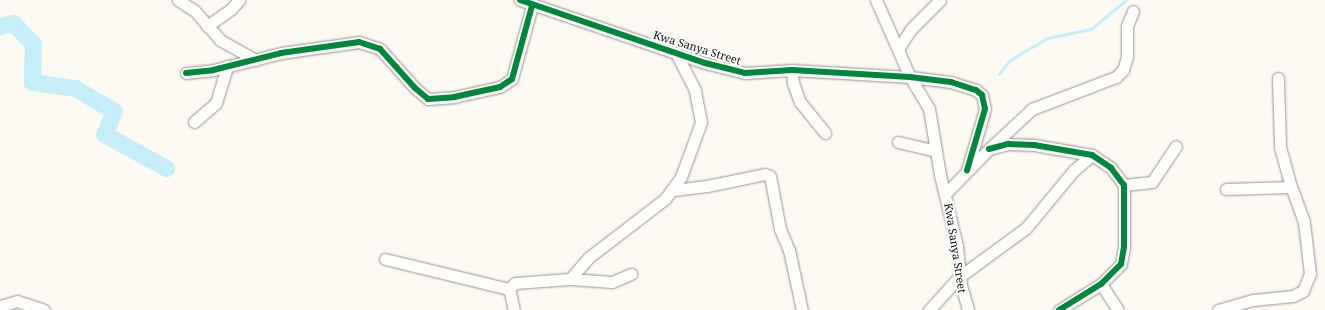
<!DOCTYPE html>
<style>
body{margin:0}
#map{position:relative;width:1325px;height:310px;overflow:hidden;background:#fcf9f2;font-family:"Noto Serif",serif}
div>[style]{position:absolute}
.stream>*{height:3px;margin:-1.5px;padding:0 1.5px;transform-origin:1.5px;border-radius:1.5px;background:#c5eef8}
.river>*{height:17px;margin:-8.5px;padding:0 8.5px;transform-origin:8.5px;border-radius:8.5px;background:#c5eef8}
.roads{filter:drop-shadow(0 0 1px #959491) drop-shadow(0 0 1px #959491)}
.minor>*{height:11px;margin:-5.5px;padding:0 5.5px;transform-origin:5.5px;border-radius:5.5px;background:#fffefd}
.cycleway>*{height:6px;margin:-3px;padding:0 3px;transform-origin:3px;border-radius:3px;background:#00873e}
span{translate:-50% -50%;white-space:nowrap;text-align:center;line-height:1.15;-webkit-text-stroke:4px #fff;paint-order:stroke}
.street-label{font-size:11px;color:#0e0e0e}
</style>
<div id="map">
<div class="stream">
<div style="left:999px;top:74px;width:18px;rotate:-52deg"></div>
<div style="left:1010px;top:60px;width:43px;rotate:-30.7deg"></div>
<div style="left:1047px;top:38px;width:45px;rotate:-11.6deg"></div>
<div style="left:1091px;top:29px;width:45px;rotate:-39.6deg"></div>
</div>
<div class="river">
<div style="left:0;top:26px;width:13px;rotate:-13deg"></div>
<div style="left:13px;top:23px;width:29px;rotate:46deg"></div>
<div style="left:33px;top:44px;width:38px;rotate:92deg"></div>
<div style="left:32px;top:82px;width:43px;rotate:7.9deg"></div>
<div style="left:75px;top:88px;width:45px;rotate:30.5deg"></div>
<div style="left:114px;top:111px;width:25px;rotate:113deg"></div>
<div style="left:104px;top:134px;width:71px;rotate:28.7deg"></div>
</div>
<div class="roads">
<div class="minor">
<div style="left:178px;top:0;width:20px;rotate:33deg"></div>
<div style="left:195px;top:11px;width:38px;rotate:49deg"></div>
<div style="left:220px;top:40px;width:41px;rotate:29.1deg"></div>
<div style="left:520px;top:0;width:195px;rotate:18.8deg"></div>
<div style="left:705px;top:63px;width:41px;rotate:14deg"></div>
<div style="left:745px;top:73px;width:47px;rotate:-3.7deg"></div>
<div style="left:792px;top:70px;width:118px;rotate:3.4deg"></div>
<div style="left:910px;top:77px;width:41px;rotate:7deg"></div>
<div style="left:951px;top:82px;width:26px;rotate:18deg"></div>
<div style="left:976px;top:90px;width:8px;rotate:40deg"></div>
<div style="left:982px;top:95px;width:14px;rotate:78deg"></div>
<div style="left:985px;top:109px;width:64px;rotate:106.4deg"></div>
<div style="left:876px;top:0;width:84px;rotate:66.2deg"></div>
<div style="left:910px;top:77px;width:37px;rotate:59deg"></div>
<div style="left:929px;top:109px;width:67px;rotate:80.5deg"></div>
<div style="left:940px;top:175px;width:73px;rotate:76.5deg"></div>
<div style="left:957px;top:246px;width:39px;rotate:84deg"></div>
<div style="left:961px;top:285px;width:26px;rotate:74deg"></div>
<div style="left:207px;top:26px;width:29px;rotate:-35deg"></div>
<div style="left:231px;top:9px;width:12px;rotate:-48deg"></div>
<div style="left:899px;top:52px;width:3px;rotate:-108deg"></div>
<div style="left:898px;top:49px;width:24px;rotate:-57deg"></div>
<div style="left:911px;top:29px;width:41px;rotate:-45deg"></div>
<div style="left:792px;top:70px;width:13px;rotate:86deg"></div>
<div style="left:793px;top:83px;width:20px;rotate:70deg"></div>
<div style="left:800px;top:102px;width:40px;rotate:51deg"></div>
<div style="left:186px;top:73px;width:27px;rotate:-6deg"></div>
<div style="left:213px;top:70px;width:70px;rotate:-14deg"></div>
<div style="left:281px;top:53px;width:79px;rotate:-8deg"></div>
<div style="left:359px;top:42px;width:22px;rotate:18deg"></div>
<div style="left:380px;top:49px;width:52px;rotate:48.1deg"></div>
<div style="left:415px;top:88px;width:17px;rotate:40deg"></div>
<div style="left:428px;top:99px;width:26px;rotate:-4deg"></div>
<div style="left:454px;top:97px;width:47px;rotate:-12.3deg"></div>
<div style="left:500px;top:87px;width:14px;rotate:-34deg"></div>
<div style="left:512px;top:79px;width:76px;rotate:-74.7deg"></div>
<div style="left:1278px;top:78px;width:69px;rotate:88.3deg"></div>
<div style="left:1280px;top:147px;width:41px;rotate:74.6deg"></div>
<div style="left:194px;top:122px;width:29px;rotate:-41deg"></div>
<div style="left:216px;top:103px;width:39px;rotate:-73deg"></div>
<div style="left:898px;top:142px;width:39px;rotate:13deg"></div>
<div style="left:989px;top:149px;width:20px;rotate:-15deg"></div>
<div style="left:1008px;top:144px;width:26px;rotate:2deg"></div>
<div style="left:1034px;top:145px;width:59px;rotate:9.8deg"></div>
<div style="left:1092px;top:155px;width:23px;rotate:34deg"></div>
<div style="left:1111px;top:168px;width:21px;rotate:53deg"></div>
<div style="left:1124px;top:185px;width:62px;rotate:90deg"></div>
<div style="left:1124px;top:247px;width:17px;rotate:100deg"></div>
<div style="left:1121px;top:264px;width:28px;rotate:135deg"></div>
<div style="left:1101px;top:284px;width:49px;rotate:148.2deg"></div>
<div style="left:1124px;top:185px;width:28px;rotate:-6deg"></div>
<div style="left:1152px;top:182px;width:43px;rotate:-56.3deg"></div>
<div style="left:674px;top:190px;width:33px;rotate:-7deg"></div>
<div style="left:707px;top:186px;width:59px;rotate:-11.7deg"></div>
<div style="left:765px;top:174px;width:5px;rotate:22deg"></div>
<div style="left:770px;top:176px;width:54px;rotate:79.3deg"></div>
<div style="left:780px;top:229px;width:23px;rotate:67deg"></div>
<div style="left:789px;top:250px;width:61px;rotate:77.8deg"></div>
<div style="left:946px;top:193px;width:62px;rotate:-45.7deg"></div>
<div style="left:989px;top:149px;width:59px;rotate:-42.9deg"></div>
<div style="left:1032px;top:109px;width:90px;rotate:-20.9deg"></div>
<div style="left:1116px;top:77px;width:10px;rotate:-45deg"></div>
<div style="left:1123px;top:70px;width:14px;rotate:-73deg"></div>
<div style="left:1127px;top:57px;width:31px;rotate:-90deg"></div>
<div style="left:1127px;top:26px;width:16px;rotate:-68deg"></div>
<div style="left:385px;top:259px;width:128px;rotate:13.6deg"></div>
<div style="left:570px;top:279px;width:28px;rotate:-49deg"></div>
<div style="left:588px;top:258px;width:97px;rotate:-37.5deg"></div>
<div style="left:665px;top:199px;width:27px;rotate:-54deg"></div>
<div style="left:681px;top:177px;width:59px;rotate:-70deg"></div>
<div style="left:701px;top:122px;width:33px;rotate:-101deg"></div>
<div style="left:695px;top:90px;width:42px;rotate:-117.2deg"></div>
<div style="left:1101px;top:284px;width:31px;rotate:57deg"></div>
<div style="left:0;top:306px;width:18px;rotate:-16deg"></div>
<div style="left:17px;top:301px;width:28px;rotate:18deg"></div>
<div style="left:514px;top:310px;width:22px;rotate:-103deg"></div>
<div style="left:509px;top:289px;width:8px;rotate:-45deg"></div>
<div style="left:515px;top:283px;width:55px;rotate:-4.2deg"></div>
<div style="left:570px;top:279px;width:42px;rotate:4.1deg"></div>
<div style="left:612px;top:282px;width:21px;rotate:-23deg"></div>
<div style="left:929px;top:310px;width:45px;rotate:-47.7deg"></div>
<div style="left:959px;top:277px;width:83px;rotate:-36.2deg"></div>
<div style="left:1026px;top:228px;width:75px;rotate:-50.4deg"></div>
<div style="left:1074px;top:170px;width:23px;rotate:-40deg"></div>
<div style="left:1218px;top:310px;width:36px;rotate:-16deg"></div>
<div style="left:1253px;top:300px;width:40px;rotate:-5.7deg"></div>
<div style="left:1293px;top:296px;width:11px;rotate:-27deg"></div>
<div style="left:1303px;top:291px;width:18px;rotate:-68deg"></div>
<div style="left:1310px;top:274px;width:52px;rotate:-96.6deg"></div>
<div style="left:1304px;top:222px;width:37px;rotate:-110deg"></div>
<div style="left:1291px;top:187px;width:65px;rotate:178.2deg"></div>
</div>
</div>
<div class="cycleway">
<div style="left:520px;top:0;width:195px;rotate:18.8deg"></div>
<div style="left:705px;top:63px;width:41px;rotate:14deg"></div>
<div style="left:745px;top:73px;width:47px;rotate:-3.7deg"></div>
<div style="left:792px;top:70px;width:118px;rotate:3.4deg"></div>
<div style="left:910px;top:77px;width:41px;rotate:7deg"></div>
<div style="left:951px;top:82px;width:26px;rotate:18deg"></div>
<div style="left:976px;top:90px;width:8px;rotate:40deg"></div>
<div style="left:982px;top:95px;width:14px;rotate:78deg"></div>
<div style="left:985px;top:109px;width:64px;rotate:106.4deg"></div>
<div style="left:186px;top:73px;width:27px;rotate:-6deg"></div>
<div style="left:213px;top:70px;width:70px;rotate:-14deg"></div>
<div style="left:281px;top:53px;width:79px;rotate:-8deg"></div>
<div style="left:359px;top:42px;width:22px;rotate:18deg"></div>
<div style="left:380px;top:49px;width:52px;rotate:48.1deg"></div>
<div style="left:415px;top:88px;width:17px;rotate:40deg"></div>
<div style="left:428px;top:99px;width:26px;rotate:-4deg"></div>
<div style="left:454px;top:97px;width:47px;rotate:-12.3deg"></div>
<div style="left:500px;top:87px;width:14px;rotate:-34deg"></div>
<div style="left:512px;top:79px;width:76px;rotate:-74.7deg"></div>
<div style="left:989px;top:149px;width:20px;rotate:-15deg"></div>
<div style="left:1008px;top:144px;width:26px;rotate:2deg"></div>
<div style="left:1034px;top:145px;width:59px;rotate:9.8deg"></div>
<div style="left:1092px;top:155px;width:23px;rotate:34deg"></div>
<div style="left:1111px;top:168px;width:21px;rotate:53deg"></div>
<div style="left:1124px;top:185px;width:62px;rotate:90deg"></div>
<div style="left:1124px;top:247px;width:17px;rotate:100deg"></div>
<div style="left:1121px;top:264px;width:28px;rotate:135deg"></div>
<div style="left:1101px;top:284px;width:49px;rotate:148.2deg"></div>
</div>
<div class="street-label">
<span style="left:697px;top:48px;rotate:17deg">Kwa Sanya Street</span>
<span style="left:955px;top:248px;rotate:81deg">Kwa Sanya Street</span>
</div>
</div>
